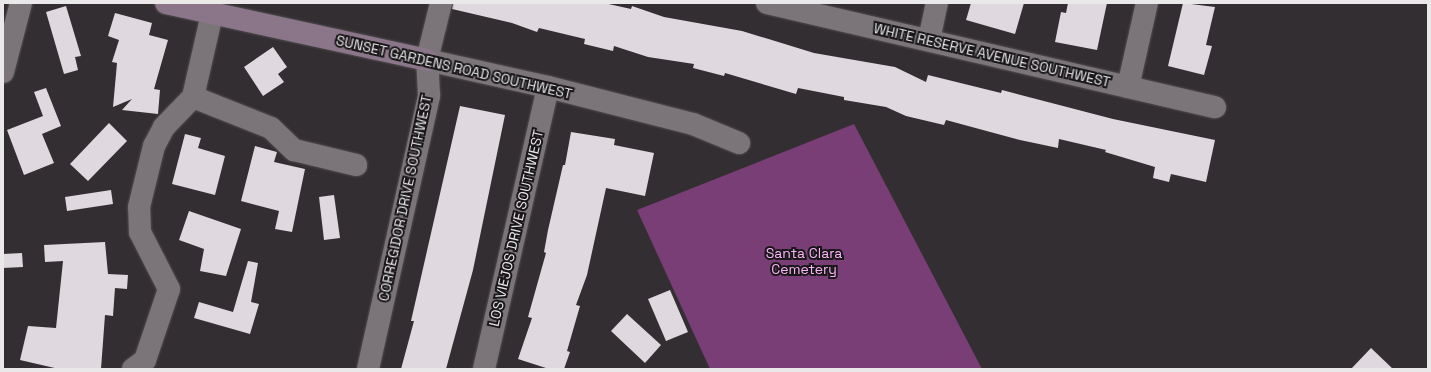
<!DOCTYPE html>
<style>
body{margin:0}
#map{position:relative;width:1431px;height:372px;overflow:hidden;background:#332e32;font-family:"Space Grotesk",sans-serif}
div>[style]{position:absolute}
.green>*{inset:0;background:#783e75}
.building>*{inset:0;background:#dfd8de}
.roads{filter:drop-shadow(0 0 1px #514d50) drop-shadow(0 0 1px #514d50)}
.street>*{height:22px;margin:-11px;padding:0 11px;transform-origin:11px;border-radius:11px;background:#7b757a}
.secondary>*{height:22px;margin:-11px;padding:0 11px;transform-origin:11px;border-radius:11px;background:#8b7689}
span{translate:-50% -50%;white-space:nowrap;text-align:center;line-height:1.15;-webkit-text-stroke:4px #191719;paint-order:stroke}
.street-label{font-size:14px;color:#ebe8ea}
.park-label{font-size:14px;color:#fbb5f6}
.frame{position:absolute;inset:0;border:4px solid #ebe8ea;pointer-events:none}
</style>
<div id="map">
<div class="green">
<div style="clip-path:polygon(854px 124px,982px 369px,710px 369px,637px 210px)"></div>
</div>
<div class="building">
<div style="clip-path:polygon(453px 3px,604px 3px,631px 9px,632px 6px,664px 17px,742px 31px,814px 53px,895px 67px,926px 82px,928px 75px,1001px 93px,1002px 90px,1113px 119px,1215px 140px,1206px 182px,1171px 174px,1169px 182px,1153px 178px,1155px 167px,1105px 152px,1106px 150px,1059px 139px,1058px 148px,1020px 140px,946px 120px,944px 125px,906px 116px,886px 107px,844px 100px,844px 97px,798px 88px,796px 94px,725px 73px,724px 76px,693px 68px,694px 64px,648px 57px,614px 46px,613px 51px,584px 44px,585px 39px,539px 28px,537px 32px,512px 23px,452px 9px)"></div>
<div style="clip-path:polygon(971px 3px,1024px 3px,1015px 34px,966px 20px)"></div>
<div style="clip-path:polygon(1068px 3px,1107px 3px,1097px 50px,1055px 42px,1061px 12px,1066px 13px)"></div>
<div style="clip-path:polygon(1183px 3px,1215px 7px,1206px 45px,1212px 46px,1204px 75px,1168px 66px)"></div>
<div style="clip-path:polygon(66px 6px,81px 56px,75px 57px,78px 70px,64px 74px,46px 12px)"></div>
<div style="clip-path:polygon(115px 13px,152px 23px,149px 35px,168px 40px,154px 89px,160px 90px,158px 114px,122px 110px,132px 99px,113px 107px,117px 63px,112px 62px,119px 40px,108px 36px)"></div>
<div style="clip-path:polygon(273px 47px,287px 67px,278px 74px,284px 82px,263px 96px,244px 67px)"></div>
<div style="clip-path:polygon(46px 88px,61px 126px,42px 134px,54px 163px,24px 175px,7px 130px,43px 116px,34px 92px)"></div>
<div style="clip-path:polygon(460px 106px,505px 115px,473px 270px,446px 369px,401px 369px,414px 321px,411px 321px)"></div>
<div style="clip-path:polygon(109px 123px,127px 141px,88px 181px,70px 164px)"></div>
<div style="clip-path:polygon(571px 132px,615px 139px,614px 145px,654px 153px,645px 196px,606px 188px,587px 275px,576px 305px,580px 306px,567px 351px,570px 352px,564px 369px,549px 369px,518px 359px,532px 318px,528px 317px,546px 253px,544px 252px,548px 230px,563px 165px,565px 165px)"></div>
<div style="clip-path:polygon(185px 134px,201px 138px,198px 148px,225px 156px,215px 195px,172px 184px)"></div>
<div style="clip-path:polygon(255px 146px,277px 152px,274px 162px,305px 169px,292px 232px,275px 229px,279px 211px,241px 201px)"></div>
<div style="clip-path:polygon(111px 190px,113px 204px,67px 211px,65px 197px)"></div>
<div style="clip-path:polygon(334px 195px,340px 238px,324px 240px,319px 197px)"></div>
<div style="clip-path:polygon(189px 211px,241px 229px,226px 276px,200px 271px,204px 249px,179px 240px)"></div>
<div style="clip-path:polygon(105px 242px,108px 274px,128px 275px,127px 289px,115px 288px,113px 316px,105px 315px,101px 369px,59px 369px,20px 360px,28px 326px,56px 328px,63px 261px,45px 262px,44px 245px)"></div>
<div style="clip-path:polygon(22px 253px,23px 267px,3px 268px,3px 254px)"></div>
<div style="clip-path:polygon(248px 261px,258px 263px,251px 302px,259px 304px,250px 334px,194px 318px,199px 302px,233px 312px)"></div>
<div style="clip-path:polygon(670px 290px,688px 332px,666px 341px,648px 299px)"></div>
<div style="clip-path:polygon(627px 314px,661px 345px,645px 363px,611px 331px)"></div>
<div style="clip-path:polygon(1371px 348px,1393px 369px,1351px 369px)"></div>
</div>
<div class="roads">
<div class="street">
<div style="left:767px;top:3px;width:460px;rotate:13.1deg"></div>
<div style="left:929px;top:40px;width:38px;rotate:-78deg"></div>
<div style="left:427px;top:60px;width:124px;rotate:12.6deg"></div>
<div style="left:548px;top:87px;width:150px;rotate:14.3deg"></div>
<div style="left:693px;top:124px;width:50px;rotate:22.4deg"></div>
<div style="left:3px;top:72px;width:71px;rotate:-75.4deg"></div>
<div style="left:1128px;top:87px;width:86px;rotate:-77.3deg"></div>
<div style="left:193px;top:97px;width:84px;rotate:21.7deg"></div>
<div style="left:271px;top:128px;width:32px;rotate:44deg"></div>
<div style="left:294px;top:150px;width:64px;rotate:13.6deg"></div>
<div style="left:133px;top:369px;width:15px;rotate:-37deg"></div>
<div style="left:145px;top:360px;width:75px;rotate:-71.3deg"></div>
<div style="left:169px;top:289px;width:64px;rotate:-117deg"></div>
<div style="left:140px;top:232px;width:25px;rotate:-92deg"></div>
<div style="left:139px;top:207px;width:63px;rotate:-76.2deg"></div>
<div style="left:154px;top:146px;width:21px;rotate:-62deg"></div>
<div style="left:164px;top:127px;width:42px;rotate:-46deg"></div>
<div style="left:193px;top:97px;width:85px;rotate:-77.1deg"></div>
<div style="left:368px;top:369px;width:281px;rotate:-77.4deg"></div>
<div style="left:429px;top:95px;width:35px;rotate:-93deg"></div>
<div style="left:427px;top:60px;width:59px;rotate:-76.2deg"></div>
<div style="left:484px;top:369px;width:289px;rotate:-77.2deg"></div>
</div>
<div class="secondary">
<div style="left:166px;top:3px;width:267px;rotate:12.3deg"></div>
</div>
</div>
<div class="street-label">
<span style="left:992px;top:55px;rotate:13deg">WHITE RESERVE AVENUE SOUTHWEST</span>
<span style="left:454px;top:67px;rotate:13deg">SUNSET GARDENS ROAD SOUTHWEST</span>
<span style="left:405px;top:198px;rotate:-78deg">CORREGIDOR DRIVE SOUTHWEST</span>
<span style="left:516px;top:228px;rotate:-77deg">LOS VIEJOS DRIVE SOUTHWEST</span>
</div>
<div class="park-label">
<span style="left:804px;top:261px">Santa Clara<br>Cemetery</span>
</div>
<div class="frame"></div>
</div>
